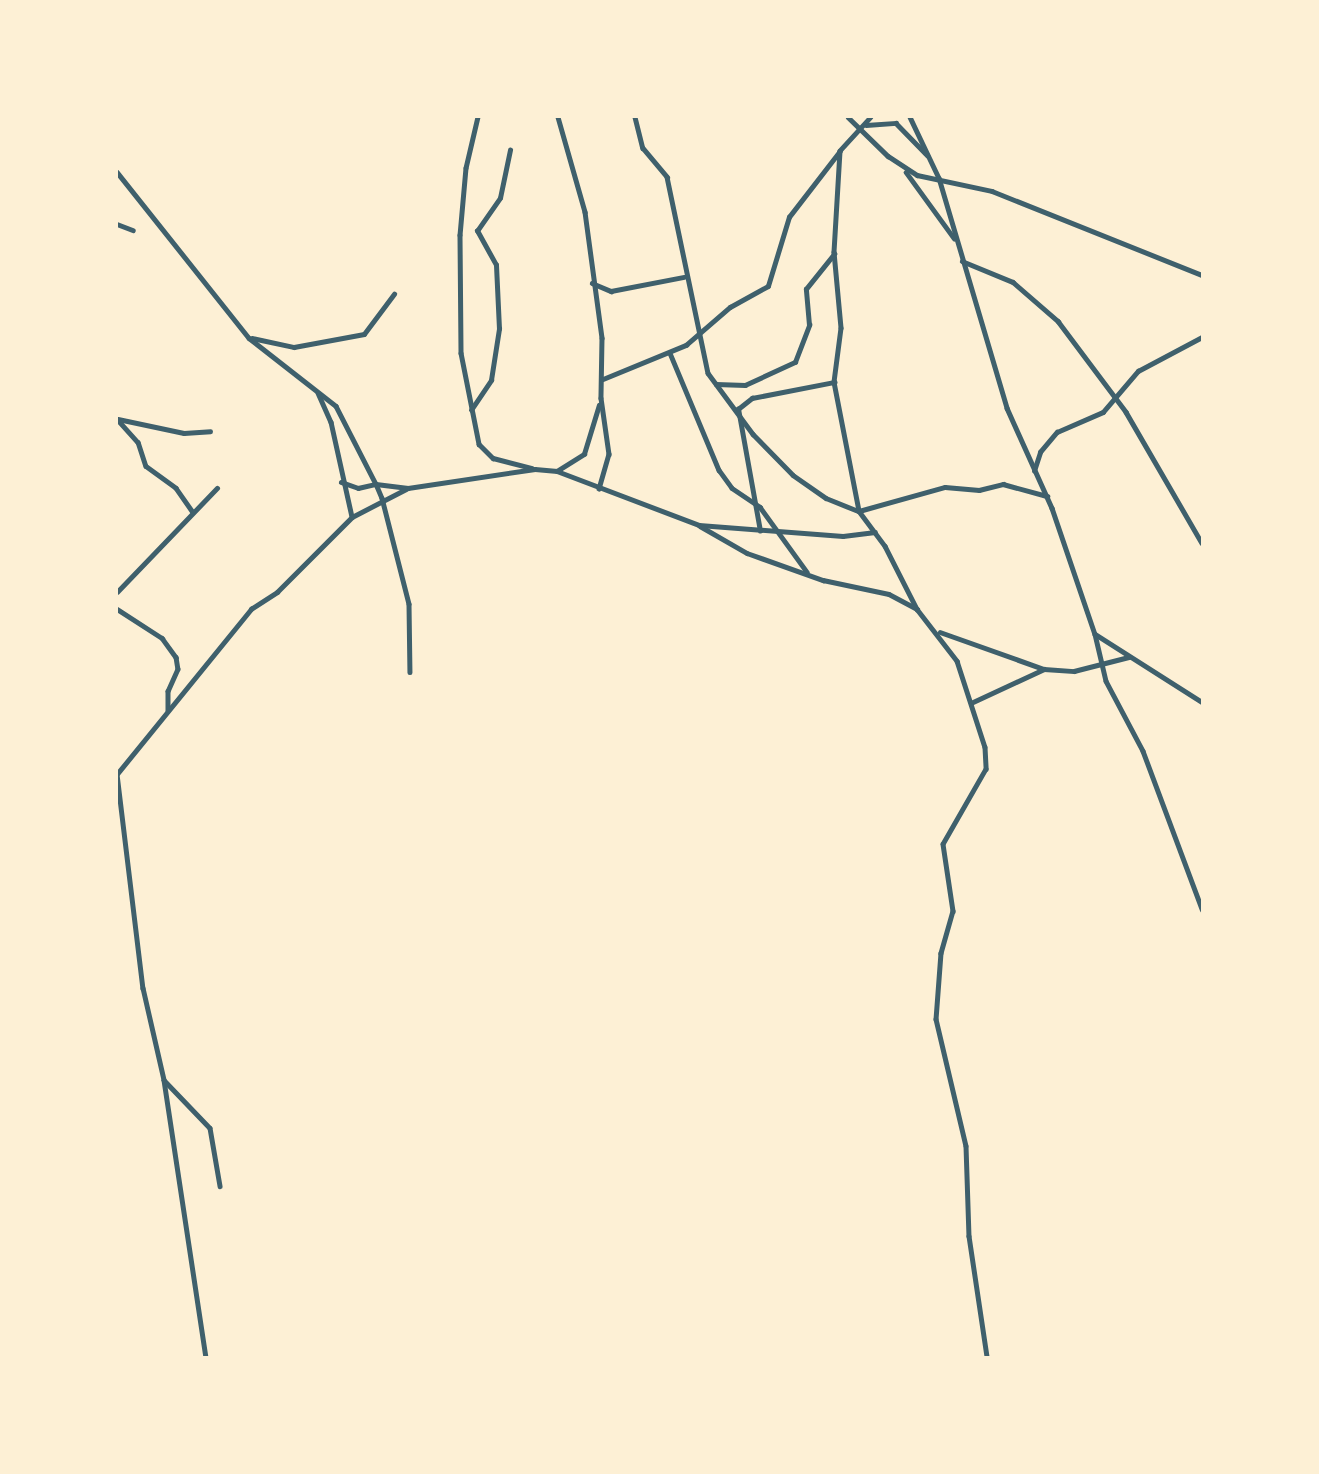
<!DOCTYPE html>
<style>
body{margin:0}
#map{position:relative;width:1319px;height:1474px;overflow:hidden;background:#fdf0d5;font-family:"PT Serif",serif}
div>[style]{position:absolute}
.minor>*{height:4.5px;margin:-2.25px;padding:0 2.25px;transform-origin:2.25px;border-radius:2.25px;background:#3f606c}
span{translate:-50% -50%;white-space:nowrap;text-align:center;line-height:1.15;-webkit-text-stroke:6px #fdf0d5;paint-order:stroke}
.frame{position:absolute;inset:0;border:118px solid #fdf0d5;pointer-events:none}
</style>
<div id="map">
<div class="minor">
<div style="left:478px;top:117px;width:52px;rotate:103.2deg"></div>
<div style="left:466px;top:168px;width:67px;rotate:95.1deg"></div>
<div style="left:460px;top:235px;width:118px;rotate:89.5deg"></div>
<div style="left:461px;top:353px;width:93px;rotate:78.8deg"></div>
<div style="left:479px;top:444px;width:20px;rotate:45deg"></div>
<div style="left:493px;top:458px;width:40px;rotate:14.4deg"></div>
<div style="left:558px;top:117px;width:99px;rotate:74.1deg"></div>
<div style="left:585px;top:212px;width:127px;rotate:82.3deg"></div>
<div style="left:602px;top:338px;width:60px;rotate:91deg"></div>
<div style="left:601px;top:398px;width:57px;rotate:81.9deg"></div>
<div style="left:609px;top:454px;width:36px;rotate:106deg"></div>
<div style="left:635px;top:117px;width:32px;rotate:76deg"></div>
<div style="left:643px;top:148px;width:38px;rotate:50deg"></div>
<div style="left:667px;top:177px;width:200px;rotate:78.2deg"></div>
<div style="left:708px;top:373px;width:76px;rotate:53.6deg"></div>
<div style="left:753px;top:434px;width:57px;rotate:45.7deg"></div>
<div style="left:793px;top:475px;width:40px;rotate:34.9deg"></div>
<div style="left:826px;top:498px;width:35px;rotate:22deg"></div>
<div style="left:859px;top:511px;width:89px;rotate:-15.6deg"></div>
<div style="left:945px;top:487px;width:34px;rotate:5deg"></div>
<div style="left:979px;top:490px;width:25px;rotate:-14deg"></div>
<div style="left:1003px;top:484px;width:46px;rotate:15.3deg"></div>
<div style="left:848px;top:117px;width:56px;rotate:44.3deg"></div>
<div style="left:888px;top:156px;width:35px;rotate:33deg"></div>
<div style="left:917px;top:175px;width:77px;rotate:12deg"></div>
<div style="left:992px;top:191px;width:226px;rotate:21.8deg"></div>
<div style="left:871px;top:117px;width:46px;rotate:132.4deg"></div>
<div style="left:840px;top:151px;width:101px;rotate:93.4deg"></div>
<div style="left:834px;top:252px;width:76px;rotate:84.7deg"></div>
<div style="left:841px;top:328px;width:54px;rotate:97.4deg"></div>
<div style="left:834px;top:382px;width:131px;rotate:79deg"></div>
<div style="left:859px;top:511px;width:44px;rotate:53.4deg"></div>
<div style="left:885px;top:546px;width:71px;rotate:63.1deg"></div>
<div style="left:917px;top:609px;width:66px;rotate:52.4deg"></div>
<div style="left:957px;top:661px;width:90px;rotate:72deg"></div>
<div style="left:985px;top:747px;width:22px;rotate:87deg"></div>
<div style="left:986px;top:769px;width:86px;rotate:119.8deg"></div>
<div style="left:943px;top:844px;width:68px;rotate:81.5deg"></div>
<div style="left:953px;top:911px;width:44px;rotate:105.9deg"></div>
<div style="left:941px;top:953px;width:66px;rotate:94.3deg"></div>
<div style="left:936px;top:1019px;width:130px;rotate:76.7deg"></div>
<div style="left:966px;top:1146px;width:90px;rotate:88.1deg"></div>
<div style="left:969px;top:1236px;width:122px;rotate:81.5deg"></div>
<div style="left:910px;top:117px;width:68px;rotate:64.6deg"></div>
<div style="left:939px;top:178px;width:240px;rotate:73.5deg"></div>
<div style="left:1007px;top:408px;width:110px;rotate:65.8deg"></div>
<div style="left:1052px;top:508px;width:133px;rotate:71.2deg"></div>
<div style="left:1095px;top:634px;width:127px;rotate:32.4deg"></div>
<div style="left:866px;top:125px;width:30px;rotate:-4deg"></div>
<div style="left:896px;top:123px;width:45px;rotate:45.9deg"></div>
<div style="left:117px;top:172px;width:212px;rotate:51.5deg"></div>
<div style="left:249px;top:338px;width:110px;rotate:38deg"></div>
<div style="left:336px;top:406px;width:88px;rotate:62.9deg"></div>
<div style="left:376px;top:484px;width:32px;rotate:7deg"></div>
<div style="left:408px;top:488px;width:128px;rotate:-8.5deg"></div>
<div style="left:535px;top:469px;width:22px;rotate:5deg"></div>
<div style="left:557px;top:471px;width:152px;rotate:20.8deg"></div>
<div style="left:699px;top:525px;width:144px;rotate:4.4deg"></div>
<div style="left:843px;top:536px;width:32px;rotate:-7deg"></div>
<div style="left:906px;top:172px;width:82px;rotate:54deg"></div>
<div style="left:117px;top:224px;width:17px;rotate:21deg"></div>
<div style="left:962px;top:261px;width:55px;rotate:22.4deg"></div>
<div style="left:1013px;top:282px;width:60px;rotate:40.9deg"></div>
<div style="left:1058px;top:321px;width:114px;rotate:53.2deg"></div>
<div style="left:1126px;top:412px;width:151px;rotate:59.9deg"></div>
<div style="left:592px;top:283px;width:21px;rotate:23deg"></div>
<div style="left:611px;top:291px;width:74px;rotate:-10.9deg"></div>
<div style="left:252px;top:338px;width:43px;rotate:12.1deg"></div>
<div style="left:294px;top:347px;width:71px;rotate:-10.5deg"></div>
<div style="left:364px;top:334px;width:50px;rotate:-53.1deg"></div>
<div style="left:670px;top:353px;width:127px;rotate:67.3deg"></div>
<div style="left:719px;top:470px;width:22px;rotate:54deg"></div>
<div style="left:732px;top:488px;width:34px;rotate:34deg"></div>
<div style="left:760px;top:507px;width:80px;rotate:54.1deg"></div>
<div style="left:603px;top:379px;width:90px;rotate:-22.3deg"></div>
<div style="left:686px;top:345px;width:58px;rotate:-40.8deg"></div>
<div style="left:730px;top:307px;width:43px;rotate:-28.9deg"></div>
<div style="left:768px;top:286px;width:72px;rotate:-73.1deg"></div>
<div style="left:789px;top:217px;width:83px;rotate:-52.3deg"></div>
<div style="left:716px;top:384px;width:29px;rotate:2deg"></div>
<div style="left:745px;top:385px;width:55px;rotate:-24.7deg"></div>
<div style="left:795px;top:362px;width:40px;rotate:-69deg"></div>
<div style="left:809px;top:325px;width:36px;rotate:-95deg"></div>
<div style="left:806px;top:289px;width:45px;rotate:-51.3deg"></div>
<div style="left:318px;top:393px;width:32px;rotate:66deg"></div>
<div style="left:331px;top:422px;width:97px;rotate:77.5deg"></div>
<div style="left:471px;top:410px;width:36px;rotate:-56deg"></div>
<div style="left:491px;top:380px;width:52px;rotate:-81.1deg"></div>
<div style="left:499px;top:329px;width:64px;rotate:-92.7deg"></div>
<div style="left:496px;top:265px;width:39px;rotate:-119deg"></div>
<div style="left:477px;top:231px;width:40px;rotate:-55.1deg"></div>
<div style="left:500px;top:198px;width:49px;rotate:-78.2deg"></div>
<div style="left:117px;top:419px;width:31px;rotate:48deg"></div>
<div style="left:138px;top:442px;width:25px;rotate:72deg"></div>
<div style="left:146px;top:466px;width:37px;rotate:36deg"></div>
<div style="left:176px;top:488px;width:28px;rotate:55deg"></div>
<div style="left:118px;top:419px;width:67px;rotate:12deg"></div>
<div style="left:184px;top:433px;width:26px;rotate:-4deg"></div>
<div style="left:557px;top:471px;width:32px;rotate:-32deg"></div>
<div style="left:584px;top:454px;width:51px;rotate:-73deg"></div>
<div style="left:1034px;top:471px;width:20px;rotate:-72deg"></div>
<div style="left:1040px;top:452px;width:26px;rotate:-50deg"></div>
<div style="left:1057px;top:432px;width:50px;rotate:-23.5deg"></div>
<div style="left:1103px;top:412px;width:54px;rotate:-49.5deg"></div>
<div style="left:1138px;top:371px;width:72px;rotate:-28deg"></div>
<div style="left:341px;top:482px;width:18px;rotate:19deg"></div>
<div style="left:358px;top:488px;width:18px;rotate:-13deg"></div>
<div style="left:376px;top:484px;width:15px;rotate:67deg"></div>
<div style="left:382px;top:498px;width:109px;rotate:75.7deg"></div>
<div style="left:409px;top:604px;width:68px;rotate:89.2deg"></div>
<div style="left:700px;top:526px;width:54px;rotate:29.9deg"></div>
<div style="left:747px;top:553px;width:81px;rotate:19.6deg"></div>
<div style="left:823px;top:580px;width:67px;rotate:12deg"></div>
<div style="left:889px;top:594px;width:32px;rotate:28deg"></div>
<div style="left:760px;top:531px;width:124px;rotate:-100.2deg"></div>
<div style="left:738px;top:409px;width:18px;rotate:-38deg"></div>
<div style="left:752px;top:398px;width:84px;rotate:-11deg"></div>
<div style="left:117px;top:592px;width:144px;rotate:-46.1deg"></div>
<div style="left:117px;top:609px;width:54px;rotate:32.8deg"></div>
<div style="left:162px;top:638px;width:24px;rotate:54deg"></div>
<div style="left:176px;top:657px;width:12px;rotate:81deg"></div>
<div style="left:178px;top:669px;width:24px;rotate:114deg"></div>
<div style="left:168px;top:691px;width:19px;rotate:90deg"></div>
<div style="left:940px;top:632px;width:110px;rotate:19.6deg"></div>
<div style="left:1095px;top:634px;width:48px;rotate:76.8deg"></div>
<div style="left:1106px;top:681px;width:79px;rotate:62.1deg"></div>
<div style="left:1143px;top:751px;width:169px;rotate:69.5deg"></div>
<div style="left:973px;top:702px;width:78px;rotate:-24.9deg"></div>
<div style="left:1044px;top:669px;width:30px;rotate:4deg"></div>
<div style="left:1074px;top:671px;width:57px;rotate:-14.3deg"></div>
<div style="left:117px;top:774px;width:216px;rotate:83.1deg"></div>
<div style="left:143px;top:988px;width:94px;rotate:77.1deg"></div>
<div style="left:164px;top:1080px;width:280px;rotate:81.4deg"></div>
<div style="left:117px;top:774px;width:213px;rotate:-50.9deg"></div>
<div style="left:251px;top:609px;width:31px;rotate:-33deg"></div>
<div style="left:277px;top:592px;width:106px;rotate:-45deg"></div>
<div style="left:352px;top:517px;width:61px;rotate:-27.4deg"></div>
<div style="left:164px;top:1080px;width:66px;rotate:46.2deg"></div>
<div style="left:210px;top:1128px;width:59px;rotate:80.2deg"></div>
</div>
<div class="frame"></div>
</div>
